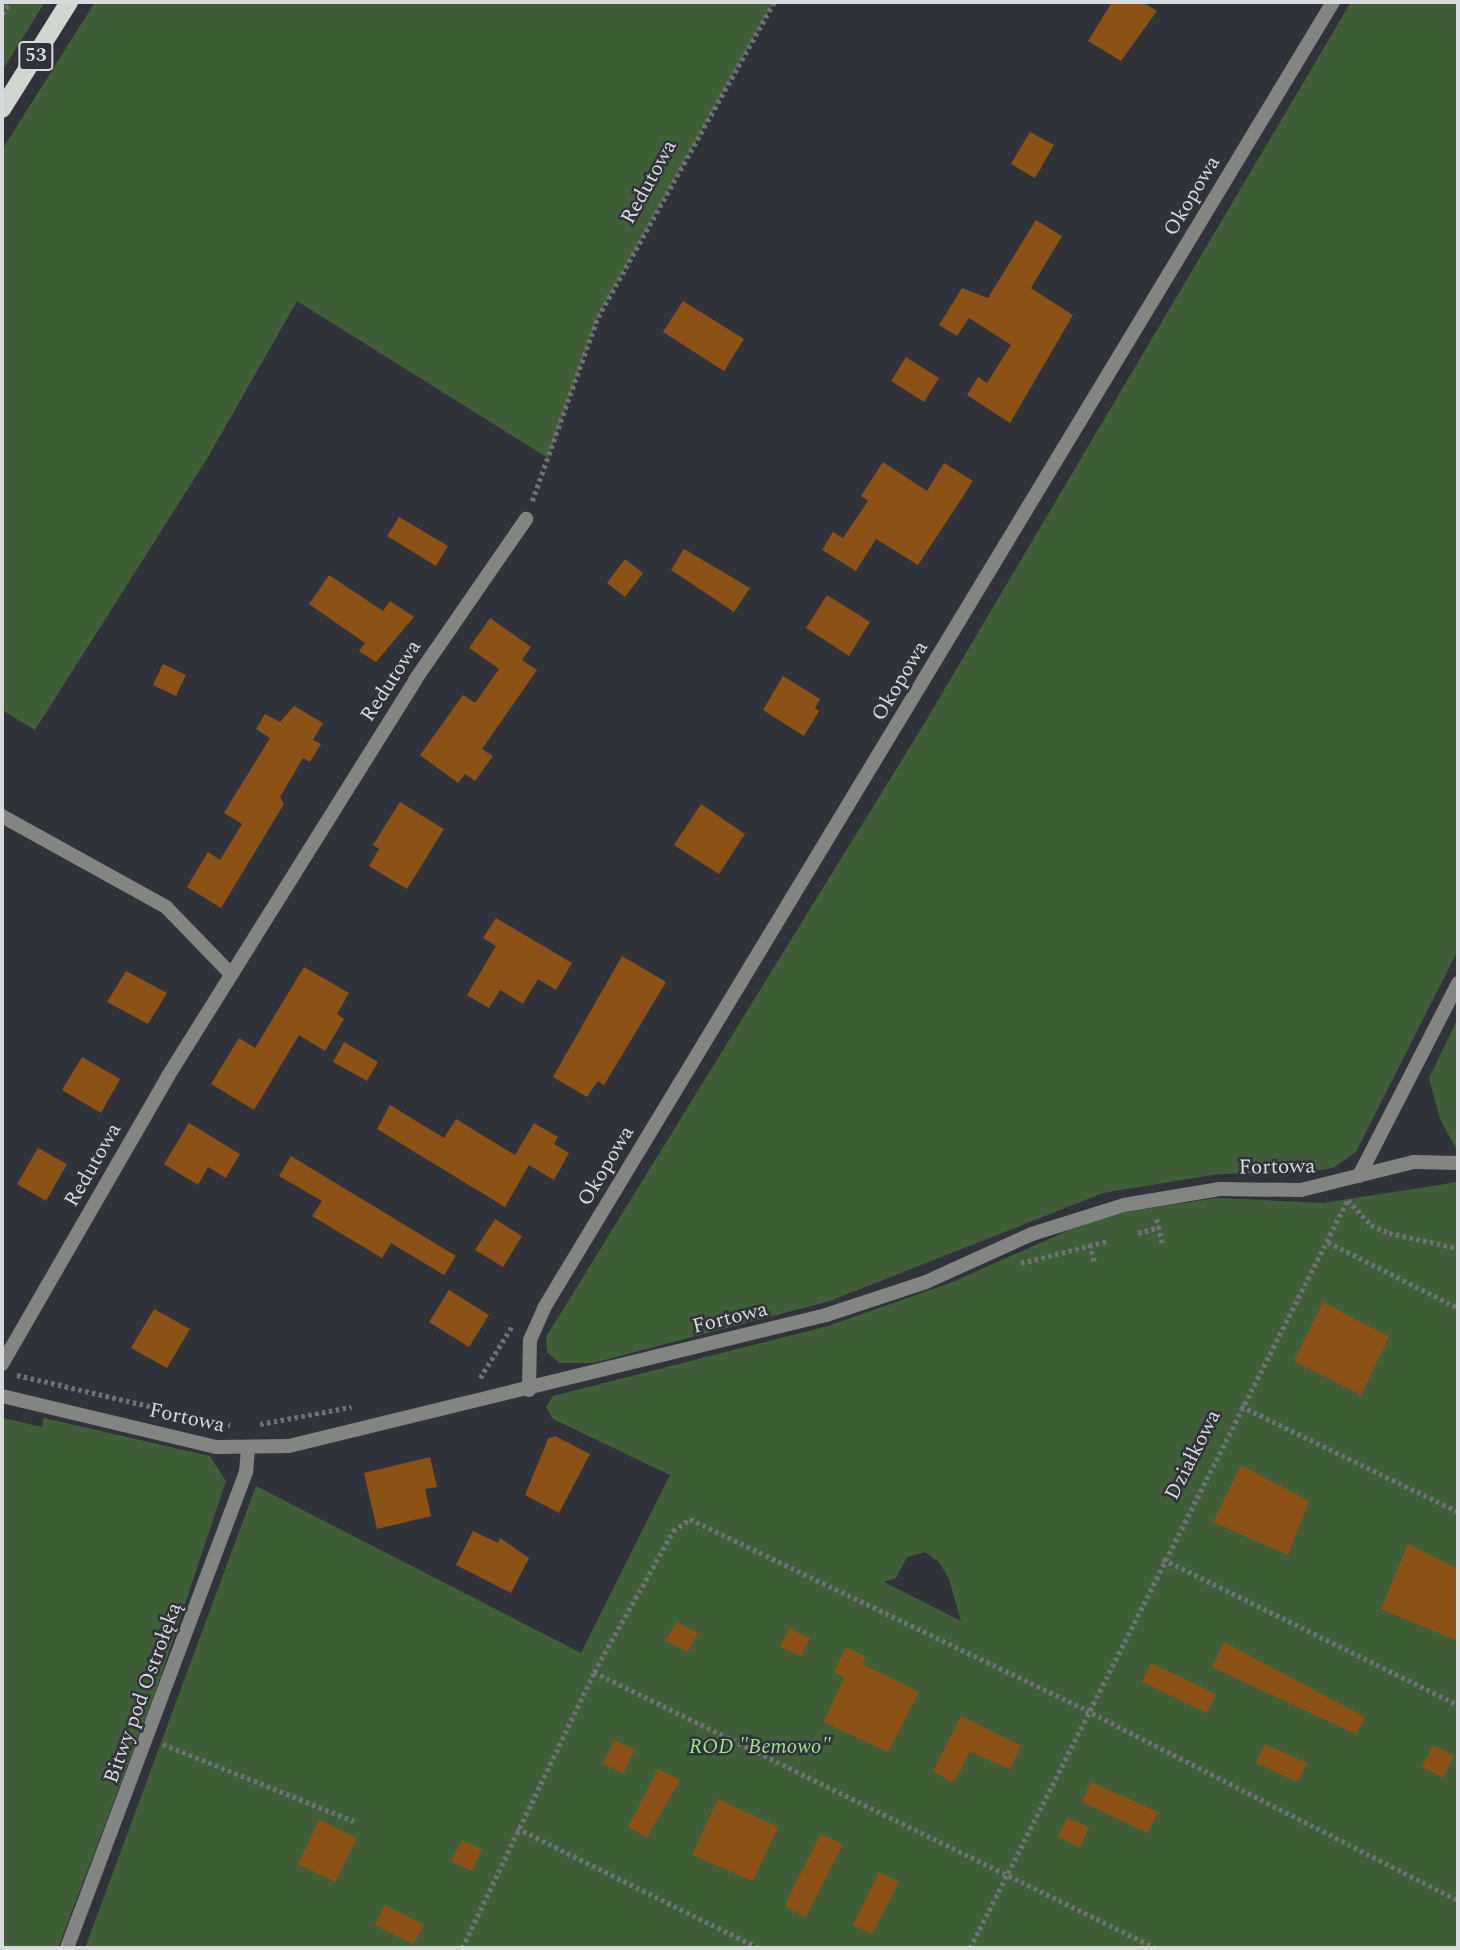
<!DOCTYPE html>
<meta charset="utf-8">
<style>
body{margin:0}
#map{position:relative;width:1460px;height:1950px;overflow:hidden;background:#31333a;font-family:Spectral,serif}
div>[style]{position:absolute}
.green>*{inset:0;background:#405f39}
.building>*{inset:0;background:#8c5115}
.path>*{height:4.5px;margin-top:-2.25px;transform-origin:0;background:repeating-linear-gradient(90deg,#6f7177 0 3.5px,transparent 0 7px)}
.lane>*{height:14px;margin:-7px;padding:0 7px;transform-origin:7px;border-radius:7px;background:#828582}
.street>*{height:14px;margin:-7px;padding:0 7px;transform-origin:7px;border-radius:7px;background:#828582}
.primary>*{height:18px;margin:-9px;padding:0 9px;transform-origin:9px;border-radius:9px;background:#d0d7d1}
span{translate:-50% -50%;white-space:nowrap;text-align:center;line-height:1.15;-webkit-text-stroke:5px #31333a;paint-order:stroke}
.shield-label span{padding:2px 5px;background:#31333a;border:2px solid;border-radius:5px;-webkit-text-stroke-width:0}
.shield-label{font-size:19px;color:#d8dade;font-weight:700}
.street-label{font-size:21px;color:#d8dade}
.park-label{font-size:21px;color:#9fe38d;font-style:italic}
.frame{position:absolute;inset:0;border:4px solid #d8dade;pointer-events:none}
</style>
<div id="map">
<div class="green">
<div style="clip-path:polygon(2px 2px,45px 2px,2px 71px)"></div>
<div style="clip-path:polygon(95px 2px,774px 2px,598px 317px,548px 458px,297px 301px,208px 457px,35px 730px,2px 710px,2px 150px)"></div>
<div style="clip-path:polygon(1351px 2px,1458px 2px,1458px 950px,1356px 1152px,1333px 1168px,1299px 1173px,1219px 1174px,1103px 1193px,830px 1301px,593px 1363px,559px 1363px,547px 1352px,546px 1337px,921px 729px)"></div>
<div style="clip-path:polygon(1458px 1018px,1458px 1152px,1440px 1119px,1429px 1078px)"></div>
<div style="clip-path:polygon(evenodd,1458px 1182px,1458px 1948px,85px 1948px,256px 1486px,581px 1653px,670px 1475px,553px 1419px,546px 1407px,553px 1396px,828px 1326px,950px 1283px,1076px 1227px,1126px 1212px,1216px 1198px,1323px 1203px,1458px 1182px,925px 1552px,939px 1562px,949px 1579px,961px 1621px,884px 1582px,896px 1578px,907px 1557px,925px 1552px)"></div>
<div style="clip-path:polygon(2px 1408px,3px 1418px,42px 1427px,44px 1418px,210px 1456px,226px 1481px,158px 1685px,58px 1948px,2px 1948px)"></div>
</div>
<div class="building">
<div style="clip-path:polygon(1112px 2px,1142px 2px,1157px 11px,1121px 61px,1088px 41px)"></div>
<div style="clip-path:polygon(1030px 132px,1054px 145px,1035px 178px,1011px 164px)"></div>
<div style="clip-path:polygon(1036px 220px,1062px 236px,1031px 288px,1073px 315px,1010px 423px,967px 395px,978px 377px,987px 383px,1011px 345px,969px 318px,957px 336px,939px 325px,962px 288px,988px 298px)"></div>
<div style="clip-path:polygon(683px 301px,744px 339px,724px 371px,663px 332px)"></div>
<div style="clip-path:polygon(906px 357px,939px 378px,924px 402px,891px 381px)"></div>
<div style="clip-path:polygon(883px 462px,927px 491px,944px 463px,973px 481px,918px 565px,876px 539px,856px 571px,822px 550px,833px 532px,843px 538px,868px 501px,861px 496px)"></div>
<div style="clip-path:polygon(399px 517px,448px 546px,436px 566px,387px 536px)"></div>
<div style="clip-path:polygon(684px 549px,750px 588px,734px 612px,671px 570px)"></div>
<div style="clip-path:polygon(625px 559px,643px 573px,625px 597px,607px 583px)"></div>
<div style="clip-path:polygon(329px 575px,383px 611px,390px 601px,414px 617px,376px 662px,359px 651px,365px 643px,309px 604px)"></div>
<div style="clip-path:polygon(827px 595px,870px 622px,849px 656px,806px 628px)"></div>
<div style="clip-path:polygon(490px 618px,531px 647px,522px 660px,537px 670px,482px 749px,493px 756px,475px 781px,465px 774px,458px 783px,420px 755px,463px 695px,475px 703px,499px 669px,469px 648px)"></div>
<div style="clip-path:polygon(163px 664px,186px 675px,176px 696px,153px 685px)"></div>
<div style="clip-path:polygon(783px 676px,820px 699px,815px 708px,819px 711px,804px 736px,763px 710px)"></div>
<div style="clip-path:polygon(294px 706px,323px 723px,313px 740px,321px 744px,310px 762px,303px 758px,280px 797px,284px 804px,221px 908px,187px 887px,208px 852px,220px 860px,242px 824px,224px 813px,270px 738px,256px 729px,265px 714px,280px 722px)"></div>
<div style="clip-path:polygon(400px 802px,444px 829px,407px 889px,369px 866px,379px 849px,373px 845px)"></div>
<div style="clip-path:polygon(701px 804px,745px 834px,719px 874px,674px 845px)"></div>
<div style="clip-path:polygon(496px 918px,572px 963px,556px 990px,538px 979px,523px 1004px,500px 990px,489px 1008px,467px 995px,496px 946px,483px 938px)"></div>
<div style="clip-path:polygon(622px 956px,666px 982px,604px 1085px,598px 1081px,587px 1097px,553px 1077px)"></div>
<div style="clip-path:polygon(304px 967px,349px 993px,337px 1014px,344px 1019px,325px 1051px,299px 1035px,254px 1110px,211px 1084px,239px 1038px,255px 1048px)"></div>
<div style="clip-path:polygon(126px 971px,167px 993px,148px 1024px,107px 1002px)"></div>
<div style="clip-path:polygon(344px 1042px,378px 1062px,367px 1081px,333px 1062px)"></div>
<div style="clip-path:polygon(82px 1057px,120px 1079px,101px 1113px,62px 1090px)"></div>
<div style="clip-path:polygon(390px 1105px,444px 1138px,456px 1119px,515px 1155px,534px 1123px,558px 1137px,554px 1144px,569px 1153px,554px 1180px,529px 1165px,505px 1207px,377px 1129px)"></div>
<div style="clip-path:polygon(189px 1123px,240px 1154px,226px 1178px,208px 1167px,198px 1185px,164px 1164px)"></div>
<div style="clip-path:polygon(38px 1148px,67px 1164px,46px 1201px,17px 1184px)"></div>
<div style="clip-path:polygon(291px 1156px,456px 1256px,444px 1275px,391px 1243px,382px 1258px,312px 1216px,322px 1201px,279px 1176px)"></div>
<div style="clip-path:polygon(495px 1219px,522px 1236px,503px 1267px,475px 1250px)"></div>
<div style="clip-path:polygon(449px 1290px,489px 1315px,469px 1347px,429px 1322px)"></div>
<div style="clip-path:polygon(1323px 1302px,1389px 1337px,1361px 1395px,1294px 1361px)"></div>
<div style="clip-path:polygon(154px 1309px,190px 1329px,167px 1368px,131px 1348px)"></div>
<div style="clip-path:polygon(555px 1436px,590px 1454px,559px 1513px,525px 1495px,548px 1439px)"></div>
<div style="clip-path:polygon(430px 1457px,437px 1487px,425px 1489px,431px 1516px,377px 1529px,364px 1473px)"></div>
<div style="clip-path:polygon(1241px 1465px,1309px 1501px,1288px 1555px,1213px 1522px)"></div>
<div style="clip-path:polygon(473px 1531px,498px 1543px,500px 1538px,529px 1558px,511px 1593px,456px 1565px)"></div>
<div style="clip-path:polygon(1408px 1544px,1458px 1569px,1458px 1641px,1381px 1609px)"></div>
<div style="clip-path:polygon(676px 1622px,698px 1633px,688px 1652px,666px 1641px)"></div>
<div style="clip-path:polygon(789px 1628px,810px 1638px,801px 1656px,780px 1647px)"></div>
<div style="clip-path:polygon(1224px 1642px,1365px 1717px,1356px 1734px,1212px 1667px)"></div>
<div style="clip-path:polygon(846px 1647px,866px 1657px,862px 1664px,919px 1692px,888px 1752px,824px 1722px,844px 1677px,834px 1672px)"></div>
<div style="clip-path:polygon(1151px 1663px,1216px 1694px,1207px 1713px,1142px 1682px)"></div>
<div style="clip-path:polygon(961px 1716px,1021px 1746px,1010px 1769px,970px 1752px,954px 1782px,933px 1772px)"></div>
<div style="clip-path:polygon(614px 1740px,635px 1750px,623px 1773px,603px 1764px)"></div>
<div style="clip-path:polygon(1265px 1744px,1307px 1763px,1298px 1782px,1256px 1763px)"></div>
<div style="clip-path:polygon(1433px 1745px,1454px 1756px,1443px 1778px,1422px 1767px)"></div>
<div style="clip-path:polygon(658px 1769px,680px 1780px,647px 1837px,628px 1827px)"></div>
<div style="clip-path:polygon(1091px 1782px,1158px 1812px,1148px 1833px,1082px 1802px)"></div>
<div style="clip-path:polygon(718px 1799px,778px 1827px,753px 1881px,692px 1855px)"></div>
<div style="clip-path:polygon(1067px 1818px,1089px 1827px,1080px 1847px,1058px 1837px)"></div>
<div style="clip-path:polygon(319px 1820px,357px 1838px,335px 1882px,298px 1864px)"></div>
<div style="clip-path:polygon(821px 1834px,843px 1844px,806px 1917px,786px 1907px,787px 1900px)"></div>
<div style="clip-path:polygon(462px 1840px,482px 1849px,472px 1871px,451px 1861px)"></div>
<div style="clip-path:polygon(879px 1872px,899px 1882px,872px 1934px,853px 1925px)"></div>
<div style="clip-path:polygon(385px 1905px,424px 1925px,413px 1944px,375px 1925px)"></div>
</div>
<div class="path">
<div style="left:2px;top:14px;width:14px;rotate:-56deg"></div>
<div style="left:532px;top:501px;width:195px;rotate:-70.3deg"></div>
<div style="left:598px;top:317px;width:361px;rotate:-60.8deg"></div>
<div style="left:1348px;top:1200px;width:34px;rotate:47deg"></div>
<div style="left:1371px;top:1225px;width:20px;rotate:24deg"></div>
<div style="left:1389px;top:1233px;width:71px;rotate:12.3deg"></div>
<div style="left:1157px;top:1219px;width:27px;rotate:77deg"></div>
<div style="left:1138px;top:1233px;width:22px;rotate:-16deg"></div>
<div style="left:1328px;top:1242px;width:146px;rotate:26.9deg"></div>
<div style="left:1090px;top:1244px;width:21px;rotate:76deg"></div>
<div style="left:1021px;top:1263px;width:90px;rotate:-14.2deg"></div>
<div style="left:17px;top:1375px;width:219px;rotate:13.2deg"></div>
<div style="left:480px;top:1378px;width:61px;rotate:-58.4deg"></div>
<div style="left:1241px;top:1406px;width:242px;rotate:26deg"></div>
<div style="left:260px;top:1424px;width:93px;rotate:-10.6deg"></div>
<div style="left:1163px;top:1559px;width:329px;rotate:26.3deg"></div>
<div style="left:594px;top:1672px;width:626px;rotate:26.16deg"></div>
<div style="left:163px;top:1744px;width:206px;rotate:22deg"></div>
<div style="left:517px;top:1828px;width:270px;rotate:26.4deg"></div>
<div style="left:462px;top:1948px;width:306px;rotate:-64.4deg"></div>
<div style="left:594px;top:1672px;width:162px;rotate:-60.7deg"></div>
<div style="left:673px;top:1531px;width:21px;rotate:-35deg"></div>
<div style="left:690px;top:1519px;width:440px;rotate:25.7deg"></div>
<div style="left:1086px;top:1710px;width:418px;rotate:27.1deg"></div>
<div style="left:970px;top:1948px;width:839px;rotate:-63.22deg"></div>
</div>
<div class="lane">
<div style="left:2px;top:816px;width:188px;rotate:29deg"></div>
<div style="left:166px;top:907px;width:93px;rotate:45.9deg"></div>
<div style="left:67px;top:1948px;width:509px;rotate:-69.39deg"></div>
<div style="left:246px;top:1472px;width:22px;rotate:-85deg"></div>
</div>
<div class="street">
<div style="left:1359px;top:1176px;width:217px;rotate:-62.8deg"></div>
<div style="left:2px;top:1364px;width:332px;rotate:-60deg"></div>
<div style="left:168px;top:1076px;width:467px;rotate:-58deg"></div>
<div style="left:415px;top:680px;width:196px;rotate:-55.4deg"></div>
<div style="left:529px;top:1390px;width:50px;rotate:-88.9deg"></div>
<div style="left:530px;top:1340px;width:35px;rotate:-66deg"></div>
<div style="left:544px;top:1308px;width:1526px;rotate:-58.86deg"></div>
<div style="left:2px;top:1396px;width:220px;rotate:13.4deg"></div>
<div style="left:216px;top:1447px;width:73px;rotate:-0.8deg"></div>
<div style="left:289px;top:1446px;width:553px;rotate:-13.71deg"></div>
<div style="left:826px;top:1315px;width:105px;rotate:-18.3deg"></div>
<div style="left:926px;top:1282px;width:116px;rotate:-24.4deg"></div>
<div style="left:1032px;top:1234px;width:96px;rotate:-17.5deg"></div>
<div style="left:1124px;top:1205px;width:97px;rotate:-9.5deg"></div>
<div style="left:1220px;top:1189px;width:81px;rotate:0.7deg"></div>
<div style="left:1301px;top:1190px;width:115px;rotate:-14deg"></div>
<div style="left:1413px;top:1162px;width:45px;rotate:1.3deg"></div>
</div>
<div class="primary">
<div style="left:2px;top:109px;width:126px;rotate:-57.9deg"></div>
</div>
<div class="shield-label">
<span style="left:36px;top:56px">53</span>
</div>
<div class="street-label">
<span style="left:649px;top:182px;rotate:-61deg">Redutowa</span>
<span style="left:1192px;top:196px;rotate:-59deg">Okopowa</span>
<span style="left:391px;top:681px;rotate:-57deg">Redutowa</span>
<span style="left:900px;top:681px;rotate:-59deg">Okopowa</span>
<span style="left:93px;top:1165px;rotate:-60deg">Redutowa</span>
<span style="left:606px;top:1166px;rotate:-59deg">Okopowa</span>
<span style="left:1277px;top:1167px;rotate:-1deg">Fortowa</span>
<span style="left:730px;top:1318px;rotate:-14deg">Fortowa</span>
<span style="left:187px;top:1418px;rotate:12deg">Fortowa</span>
<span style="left:1193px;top:1455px;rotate:-63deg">Działkowa</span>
<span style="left:143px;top:1693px;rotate:-70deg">Bitwy pod Ostrołęką</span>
</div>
<div class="park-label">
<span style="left:760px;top:1747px">ROD "Bemowo"</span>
</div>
<div class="frame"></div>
</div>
